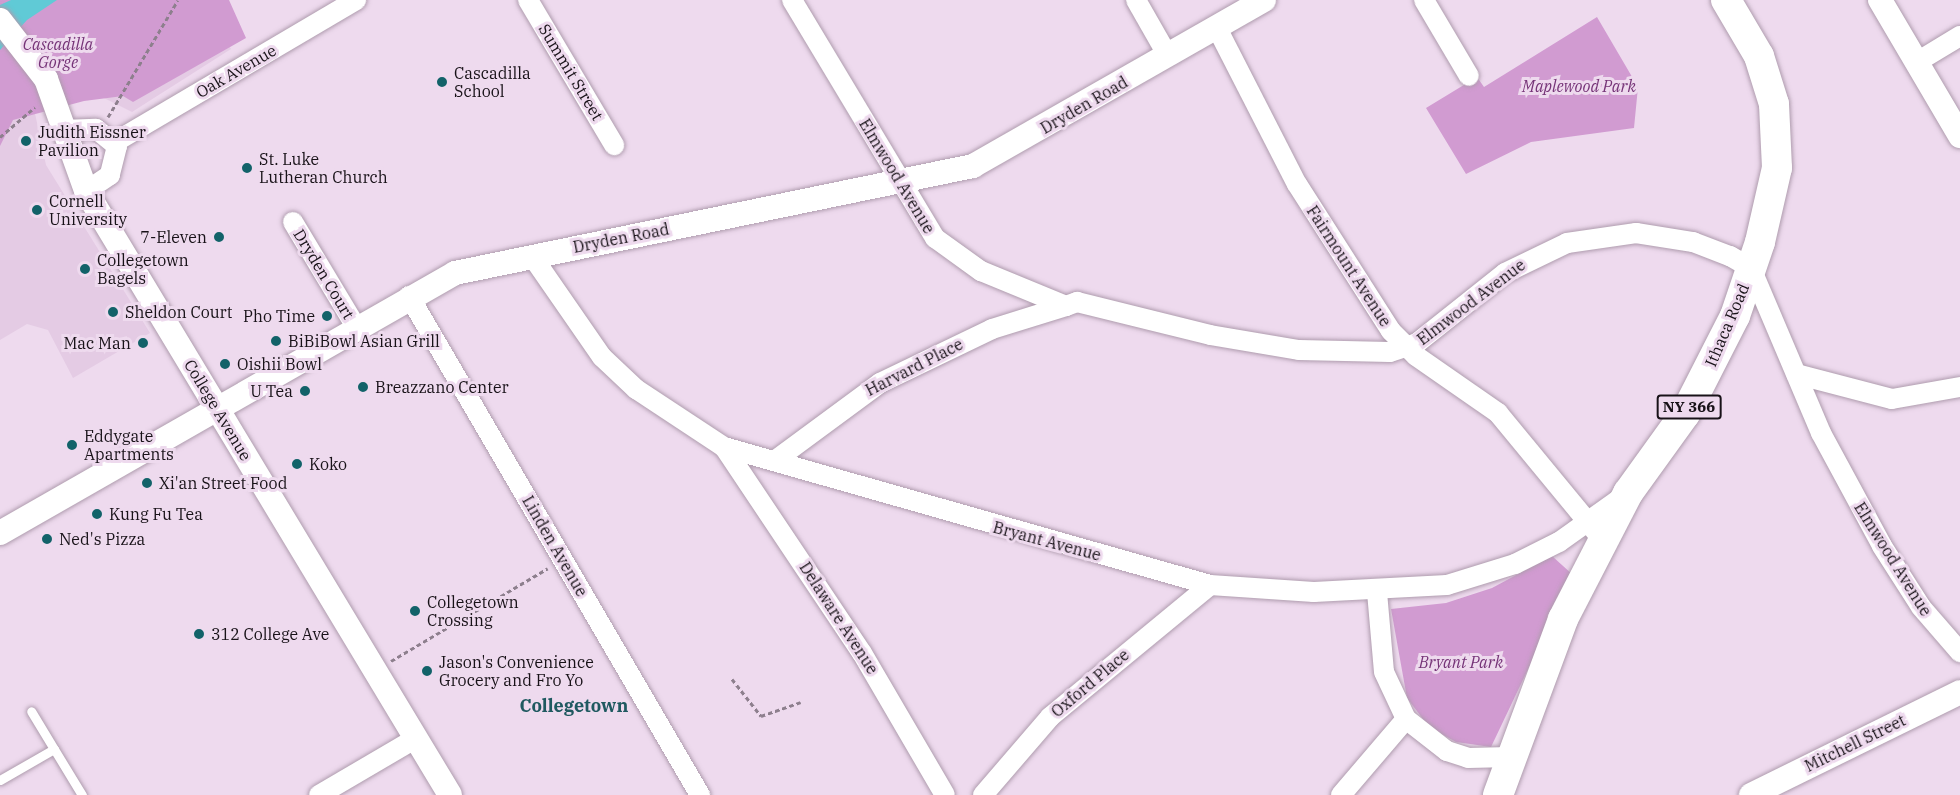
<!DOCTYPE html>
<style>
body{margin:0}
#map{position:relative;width:1960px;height:795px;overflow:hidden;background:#eedaee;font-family:"IBM Plex Serif",serif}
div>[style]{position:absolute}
.built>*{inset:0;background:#e4cbe4}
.green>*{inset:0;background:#d19bd1}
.water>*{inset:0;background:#60cad6}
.path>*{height:3px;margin-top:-1.5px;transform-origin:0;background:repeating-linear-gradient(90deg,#8d7f8d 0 4.5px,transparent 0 7.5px)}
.roads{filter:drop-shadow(0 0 2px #af9cae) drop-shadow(0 0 2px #af9cae)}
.service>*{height:9px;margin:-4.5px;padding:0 4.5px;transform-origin:4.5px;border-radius:4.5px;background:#fff}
.minor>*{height:20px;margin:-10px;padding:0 10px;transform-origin:10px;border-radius:10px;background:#fff}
.tertiary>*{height:24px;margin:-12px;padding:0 12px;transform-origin:12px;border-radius:12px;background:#fff}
.primary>*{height:30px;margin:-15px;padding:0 15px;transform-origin:15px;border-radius:15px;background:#fff}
.dots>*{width:16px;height:16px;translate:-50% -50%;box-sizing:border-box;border:3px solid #eedaee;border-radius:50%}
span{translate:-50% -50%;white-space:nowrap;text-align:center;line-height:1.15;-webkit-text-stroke:6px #eedaee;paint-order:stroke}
.shield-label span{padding:2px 4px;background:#eedaee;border:2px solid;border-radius:4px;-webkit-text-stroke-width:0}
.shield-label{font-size:15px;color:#181218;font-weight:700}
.park-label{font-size:16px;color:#763478;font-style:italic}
.street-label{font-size:16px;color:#181218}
.poi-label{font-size:16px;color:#181218}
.left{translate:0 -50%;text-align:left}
.right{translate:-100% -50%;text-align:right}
.neighbourhood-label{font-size:18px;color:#1f5960;font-weight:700}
</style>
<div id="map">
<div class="built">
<div style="clip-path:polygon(0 0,202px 0,231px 49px,132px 112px,66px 79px,33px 104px,46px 165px,150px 333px,73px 378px,48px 330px,27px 324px,0 340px)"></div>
</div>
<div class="green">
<div style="clip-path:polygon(0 0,229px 0,246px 38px,133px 102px,123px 96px,84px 101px,13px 120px,0 146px)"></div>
<div style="clip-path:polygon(1597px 17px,1638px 87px,1634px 128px,1531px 142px,1466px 174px,1426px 108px,1477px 77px,1484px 87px)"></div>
<div style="clip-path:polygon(1552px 556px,1573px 575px,1491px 747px,1456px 742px,1429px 727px,1407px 698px,1391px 609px,1446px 603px,1492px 588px)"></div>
</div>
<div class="water">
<div style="clip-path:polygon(11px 0,57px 0,27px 20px,0 50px,0 5px)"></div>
</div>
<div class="path">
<div style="left:108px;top:117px;width:136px;rotate:-59.1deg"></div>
<div style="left:0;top:137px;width:46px;rotate:-40.6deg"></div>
<div style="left:391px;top:661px;width:182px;rotate:-30.6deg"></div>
<div style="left:732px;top:679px;width:47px;rotate:51.9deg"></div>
<div style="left:761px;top:716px;width:42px;rotate:-19.3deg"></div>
</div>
<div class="roads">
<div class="service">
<div style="left:54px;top:749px;width:54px;rotate:58.7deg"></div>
<div style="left:0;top:780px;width:62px;rotate:-29.9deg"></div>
<div style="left:54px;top:749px;width:44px;rotate:-121.2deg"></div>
</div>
<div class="minor">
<div style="left:528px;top:0;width:169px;rotate:59.3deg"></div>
<div style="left:792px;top:0;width:278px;rotate:59deg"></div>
<div style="left:935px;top:238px;width:57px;rotate:35.7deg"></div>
<div style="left:981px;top:271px;width:92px;rotate:22.4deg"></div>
<div style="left:1066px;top:306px;width:12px;rotate:-20deg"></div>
<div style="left:1077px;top:302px;width:137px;rotate:13.9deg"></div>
<div style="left:1210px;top:335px;width:90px;rotate:9.6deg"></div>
<div style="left:1299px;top:350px;width:91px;rotate:1.3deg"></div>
<div style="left:1390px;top:352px;width:28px;rotate:-18deg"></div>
<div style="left:1417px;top:343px;width:112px;rotate:-38.5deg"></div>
<div style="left:1505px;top:273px;width:69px;rotate:-25.8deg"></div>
<div style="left:1567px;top:243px;width:70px;rotate:-8.2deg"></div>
<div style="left:1636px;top:233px;width:58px;rotate:9deg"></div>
<div style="left:1693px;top:242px;width:40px;rotate:21deg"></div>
<div style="left:1730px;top:256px;width:24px;rotate:30deg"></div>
<div style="left:1751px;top:268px;width:179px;rotate:67deg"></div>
<div style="left:1821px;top:433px;width:128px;rotate:61.6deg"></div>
<div style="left:1882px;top:546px;width:72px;rotate:57.4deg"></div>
<div style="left:1921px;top:607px;width:60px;rotate:49.1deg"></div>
<div style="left:1136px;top:0;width:64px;rotate:60.3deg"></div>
<div style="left:1424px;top:0;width:88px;rotate:59.4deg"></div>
<div style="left:1217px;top:28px;width:175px;rotate:62.9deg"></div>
<div style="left:1297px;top:184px;width:174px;rotate:57.4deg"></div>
<div style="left:1391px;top:331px;width:35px;rotate:45deg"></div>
<div style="left:1416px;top:356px;width:100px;rotate:34.8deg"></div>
<div style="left:1498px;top:413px;width:156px;rotate:50.5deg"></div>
<div style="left:1917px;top:62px;width:50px;rotate:-31.2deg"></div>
<div style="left:62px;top:130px;width:34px;rotate:-2deg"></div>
<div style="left:96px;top:129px;width:27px;rotate:39deg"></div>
<div style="left:117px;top:146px;width:30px;rotate:104deg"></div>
<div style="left:110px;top:175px;width:29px;rotate:146deg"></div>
<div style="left:115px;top:142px;width:280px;rotate:-30.5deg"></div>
<div style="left:293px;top:222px;width:122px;rotate:59deg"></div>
<div style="left:532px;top:256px;width:123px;rotate:55.3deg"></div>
<div style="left:602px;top:357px;width:47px;rotate:43.3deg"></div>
<div style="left:636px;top:389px;width:105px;rotate:33.4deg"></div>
<div style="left:724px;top:447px;width:505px;rotate:15.85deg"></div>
<div style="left:1210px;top:585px;width:104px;rotate:3.9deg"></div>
<div style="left:1314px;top:592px;width:133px;rotate:-3deg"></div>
<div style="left:1447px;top:585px;width:71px;rotate:-17.2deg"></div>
<div style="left:1515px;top:564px;width:49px;rotate:-26.6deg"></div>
<div style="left:1559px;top:542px;width:76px;rotate:-35.4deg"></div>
<div style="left:409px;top:296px;width:578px;rotate:59.75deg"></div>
<div style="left:1796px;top:374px;width:99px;rotate:14.6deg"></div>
<div style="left:1892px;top:399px;width:69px;rotate:-10deg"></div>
<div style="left:724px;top:447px;width:248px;rotate:56.2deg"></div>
<div style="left:862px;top:653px;width:164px;rotate:59.7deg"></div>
<div style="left:777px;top:459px;width:128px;rotate:-36.4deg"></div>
<div style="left:880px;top:383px;width:124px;rotate:-25.7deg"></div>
<div style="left:992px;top:329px;width:77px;rotate:-17.3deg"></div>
<div style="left:1377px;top:592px;width:80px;rotate:85deg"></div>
<div style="left:1384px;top:672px;width:52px;rotate:64.9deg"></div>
<div style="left:1406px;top:719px;width:52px;rotate:38deg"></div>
<div style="left:1447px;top:751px;width:22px;rotate:18deg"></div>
<div style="left:1468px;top:758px;width:43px;rotate:-1.3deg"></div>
<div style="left:319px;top:795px;width:113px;rotate:-30.4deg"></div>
<div style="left:983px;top:795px;width:103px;rotate:-49.3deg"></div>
<div style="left:1050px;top:717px;width:207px;rotate:-39.5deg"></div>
<div style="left:1341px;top:795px;width:100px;rotate:-49.5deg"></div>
</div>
<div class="tertiary">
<div style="left:1880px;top:0;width:158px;rotate:59.5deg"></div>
<div style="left:0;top:20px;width:75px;rotate:52.1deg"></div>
<div style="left:46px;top:79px;width:119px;rotate:70.3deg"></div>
<div style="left:86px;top:191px;width:705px;rotate:58.92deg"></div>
<div style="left:0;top:533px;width:524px;rotate:-29.74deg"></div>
<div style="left:455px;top:273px;width:529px;rotate:-11.67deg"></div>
<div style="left:973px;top:166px;width:335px;rotate:-29.7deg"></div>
<div style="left:1751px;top:795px;width:233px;rotate:-26.2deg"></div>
</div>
<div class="primary">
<div style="left:1498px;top:795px;width:188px;rotate:-69.7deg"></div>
<div style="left:1563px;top:619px;width:142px;rotate:-62.7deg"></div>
<div style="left:1628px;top:493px;width:97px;rotate:-54.2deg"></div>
<div style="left:1685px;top:414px;width:110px;rotate:-63deg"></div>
<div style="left:1735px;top:316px;width:78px;rotate:-71.3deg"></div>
<div style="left:1760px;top:242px;width:76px;rotate:-77.1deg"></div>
<div style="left:1777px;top:168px;width:64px;rotate:-92.7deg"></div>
<div style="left:1774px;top:104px;width:50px;rotate:-107.4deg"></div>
<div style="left:1759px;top:56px;width:65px;rotate:-120.5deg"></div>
</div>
</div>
<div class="dots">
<div style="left:442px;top:82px;background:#126269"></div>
<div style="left:26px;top:141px;background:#126269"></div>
<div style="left:247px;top:168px;background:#126269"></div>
<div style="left:37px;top:210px;background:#126269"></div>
<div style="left:219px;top:237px;background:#126269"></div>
<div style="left:85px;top:269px;background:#126269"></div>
<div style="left:113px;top:312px;background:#126269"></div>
<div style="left:327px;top:316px;background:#126269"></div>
<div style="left:276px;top:341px;background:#126269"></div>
<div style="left:143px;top:343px;background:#126269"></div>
<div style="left:225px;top:364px;background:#126269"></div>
<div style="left:363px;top:387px;background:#126269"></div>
<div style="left:305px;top:391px;background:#126269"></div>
<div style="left:72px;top:445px;background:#126269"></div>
<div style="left:297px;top:464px;background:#126269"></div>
<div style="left:147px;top:483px;background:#126269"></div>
<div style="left:97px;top:514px;background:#126269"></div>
<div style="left:47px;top:539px;background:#126269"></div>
<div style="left:415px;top:611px;background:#126269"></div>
<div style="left:199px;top:634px;background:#126269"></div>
<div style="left:427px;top:671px;background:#126269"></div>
</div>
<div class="shield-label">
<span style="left:1689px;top:407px">NY 366</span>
</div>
<div class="park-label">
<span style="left:58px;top:53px">Cascadilla<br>Gorge</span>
<span style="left:1579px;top:86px">Maplewood Park</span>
<span style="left:1461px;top:662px">Bryant Park</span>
</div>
<div class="street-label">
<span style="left:236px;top:71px;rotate:-30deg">Oak Avenue</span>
<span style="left:571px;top:72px;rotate:59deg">Summit Street</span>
<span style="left:1084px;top:105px;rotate:-30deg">Dryden Road</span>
<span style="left:897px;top:176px;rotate:59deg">Elmwood Avenue</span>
<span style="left:621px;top:238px;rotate:-11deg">Dryden Road</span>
<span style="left:1349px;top:266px;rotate:57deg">Fairmount Avenue</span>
<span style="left:324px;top:274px;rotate:59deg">Dryden Court</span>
<span style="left:1471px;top:302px;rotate:-37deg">Elmwood Avenue</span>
<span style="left:1727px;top:325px;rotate:-67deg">Ithaca Road</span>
<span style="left:914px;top:367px;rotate:-27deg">Harvard Place</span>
<span style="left:218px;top:410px;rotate:59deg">College Avenue</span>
<span style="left:1047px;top:541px;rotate:15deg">Bryant Avenue</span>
<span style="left:555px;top:546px;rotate:60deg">Linden Avenue</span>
<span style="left:1893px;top:559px;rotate:58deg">Elmwood Avenue</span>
<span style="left:839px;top:618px;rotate:57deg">Delaware Avenue</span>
<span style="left:1090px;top:683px;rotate:-40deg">Oxford Place</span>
<span style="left:1855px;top:743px;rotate:-26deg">Mitchell Street</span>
</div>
<div class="poi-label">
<span class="left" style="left:454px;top:82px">Cascadilla<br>School</span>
<span class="left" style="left:38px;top:141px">Judith Eissner<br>Pavilion</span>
<span class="left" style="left:259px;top:168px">St. Luke<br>Lutheran Church</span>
<span class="left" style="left:49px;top:210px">Cornell<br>University</span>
<span class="right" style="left:207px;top:237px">7-Eleven</span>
<span class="left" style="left:97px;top:269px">Collegetown<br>Bagels</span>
<span class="left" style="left:125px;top:312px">Sheldon Court</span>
<span class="right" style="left:315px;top:316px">Pho Time</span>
<span class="left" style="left:288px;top:341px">BiBiBowl Asian Grill</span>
<span class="right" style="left:131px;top:343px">Mac Man</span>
<span class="left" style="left:237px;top:364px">Oishii Bowl</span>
<span class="left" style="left:375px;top:387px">Breazzano Center</span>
<span class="right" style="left:293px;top:391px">U Tea</span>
<span class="left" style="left:84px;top:445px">Eddygate<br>Apartments</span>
<span class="left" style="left:309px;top:464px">Koko</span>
<span class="left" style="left:159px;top:483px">Xi'an Street Food</span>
<span class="left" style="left:109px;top:514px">Kung Fu Tea</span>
<span class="left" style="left:59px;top:539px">Ned's Pizza</span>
<span class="left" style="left:427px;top:611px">Collegetown<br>Crossing</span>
<span class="left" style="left:211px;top:634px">312 College Ave</span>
<span class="left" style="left:439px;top:671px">Jason's Convenience<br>Grocery and Fro Yo</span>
</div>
<div class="neighbourhood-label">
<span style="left:574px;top:706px">Collegetown</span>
</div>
</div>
